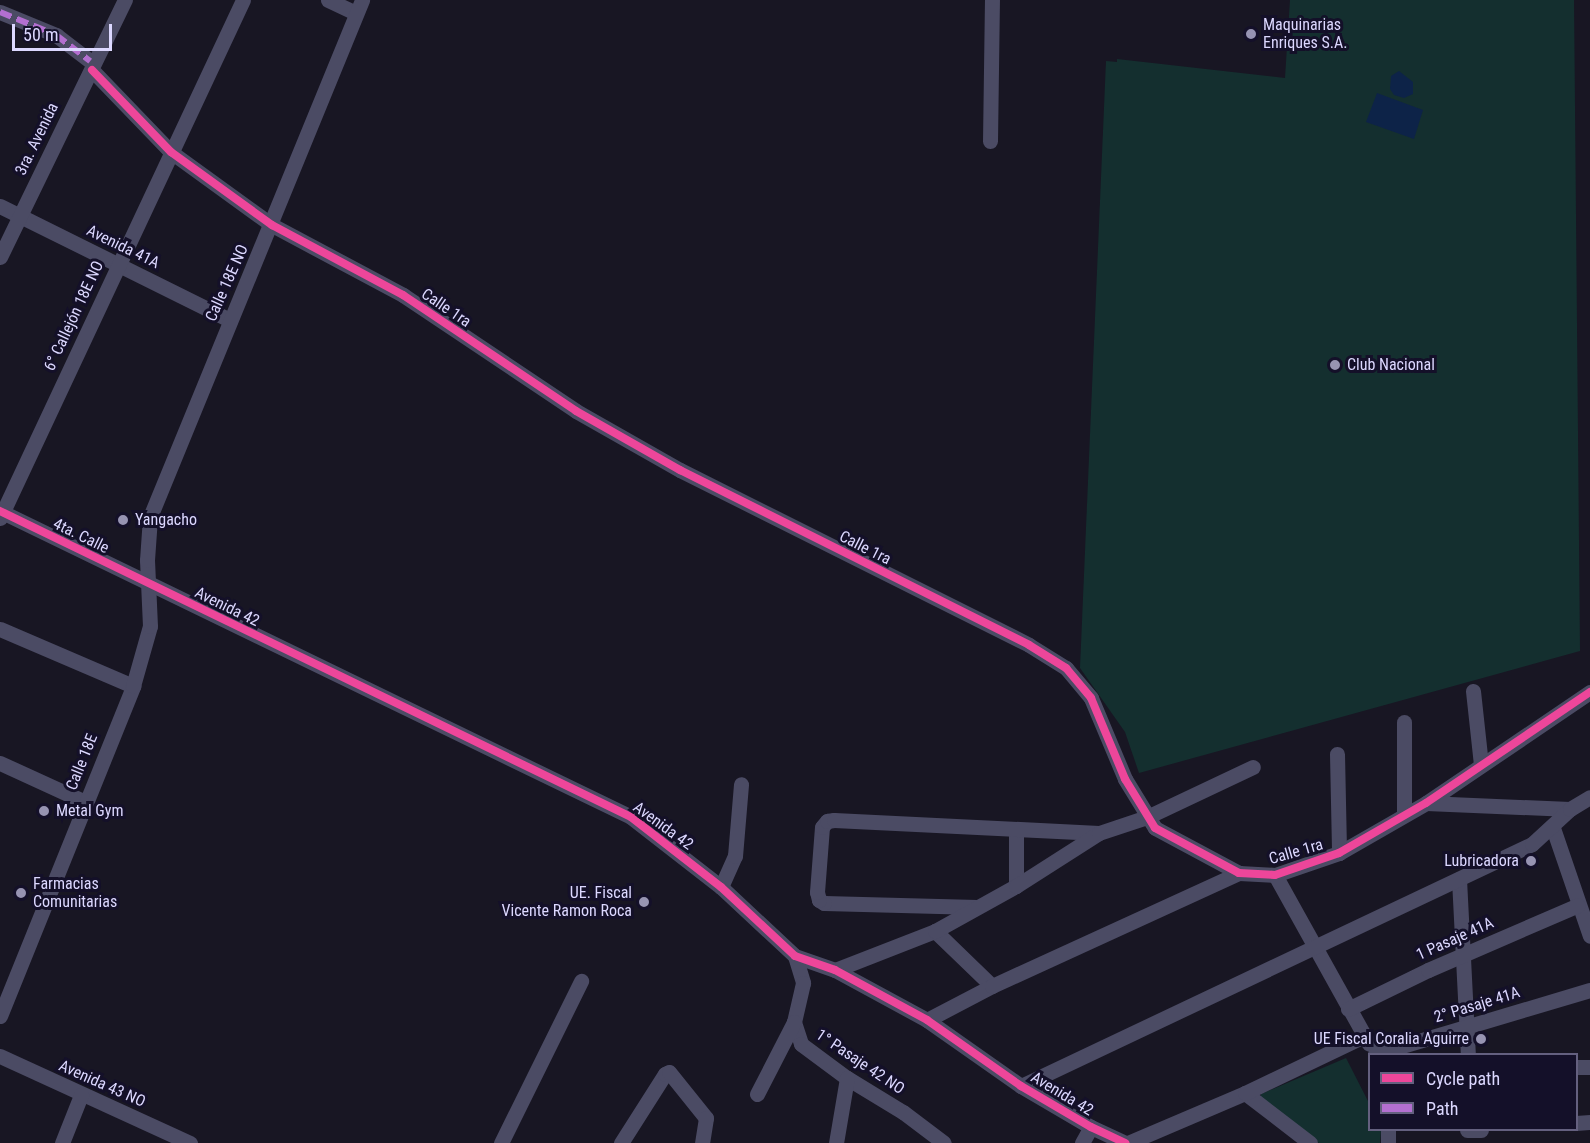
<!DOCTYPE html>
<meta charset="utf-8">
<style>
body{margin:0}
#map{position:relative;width:1590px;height:1143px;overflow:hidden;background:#181623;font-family:"Roboto Condensed",sans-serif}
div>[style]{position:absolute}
.green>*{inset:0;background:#142f2f}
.water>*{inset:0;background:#0d2348}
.minor>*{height:15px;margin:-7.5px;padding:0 7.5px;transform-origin:7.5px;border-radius:7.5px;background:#4b4b64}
.quiet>*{height:6px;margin-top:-3px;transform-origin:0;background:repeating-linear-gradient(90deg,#b36fd0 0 12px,transparent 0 18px)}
.cycleway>*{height:8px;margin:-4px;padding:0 4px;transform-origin:4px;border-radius:4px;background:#ed469a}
.dots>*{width:16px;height:16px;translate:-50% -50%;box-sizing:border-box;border:3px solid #141029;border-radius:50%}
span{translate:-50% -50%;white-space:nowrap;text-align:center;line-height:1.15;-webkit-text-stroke:6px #141029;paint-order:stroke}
.poi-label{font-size:16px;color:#dcd8ff}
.left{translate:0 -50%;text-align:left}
.right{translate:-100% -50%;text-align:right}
.street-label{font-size:16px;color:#dcd8ff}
.legend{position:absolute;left:1368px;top:1053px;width:210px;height:78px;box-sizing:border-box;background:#141029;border:2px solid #64607f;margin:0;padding:8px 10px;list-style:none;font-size:18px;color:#dcd8ff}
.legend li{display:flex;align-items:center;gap:12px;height:30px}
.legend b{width:30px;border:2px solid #64607f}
.scale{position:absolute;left:12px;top:24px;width:100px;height:27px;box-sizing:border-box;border:3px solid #dcd8ff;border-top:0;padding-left:8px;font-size:18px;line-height:21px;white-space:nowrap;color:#dcd8ff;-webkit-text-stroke:4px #141029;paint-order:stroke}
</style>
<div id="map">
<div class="green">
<div style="clip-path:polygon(1290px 0,1574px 0,1580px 651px,1139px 773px,1125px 732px,1080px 668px,1106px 61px,1117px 62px,1117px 59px,1285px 78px)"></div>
<div style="clip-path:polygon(1346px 1058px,1369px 1103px,1370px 1130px,1381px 1130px,1380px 1143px,1319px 1143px,1260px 1101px,1261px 1094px)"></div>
</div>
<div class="water">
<div style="clip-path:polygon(1399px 71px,1413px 82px,1413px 94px,1404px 98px,1394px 95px,1390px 89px,1391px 76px)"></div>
<div style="clip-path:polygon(1377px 93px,1423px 110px,1414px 139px,1366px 122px)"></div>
</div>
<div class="minor">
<div style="left:328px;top:0;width:31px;rotate:25deg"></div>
<div style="left:0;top:12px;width:61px;rotate:22.3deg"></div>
<div style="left:56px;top:35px;width:43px;rotate:37.4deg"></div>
<div style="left:92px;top:70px;width:114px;rotate:46.1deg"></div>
<div style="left:171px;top:152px;width:125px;rotate:35.9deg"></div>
<div style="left:272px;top:225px;width:149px;rotate:28.1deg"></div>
<div style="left:403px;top:295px;width:208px;rotate:33.8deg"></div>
<div style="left:576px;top:411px;width:120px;rotate:29.6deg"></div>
<div style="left:680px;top:470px;width:390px;rotate:26.6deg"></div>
<div style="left:1029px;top:645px;width:44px;rotate:31.9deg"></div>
<div style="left:1066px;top:668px;width:39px;rotate:50deg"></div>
<div style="left:1091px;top:698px;width:88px;rotate:67.2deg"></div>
<div style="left:1125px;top:779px;width:57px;rotate:58.5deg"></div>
<div style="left:1155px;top:828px;width:95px;rotate:28.2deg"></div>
<div style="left:1239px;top:873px;width:36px;rotate:3deg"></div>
<div style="left:1275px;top:875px;width:68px;rotate:-19deg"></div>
<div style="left:1339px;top:853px;width:100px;rotate:-29.9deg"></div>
<div style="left:1426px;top:803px;width:198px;rotate:-34.1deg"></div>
<div style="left:990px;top:141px;width:141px;rotate:-89.2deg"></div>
<div style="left:0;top:206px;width:257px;rotate:26.4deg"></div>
<div style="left:0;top:257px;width:286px;rotate:-64.1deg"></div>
<div style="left:0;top:511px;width:701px;rotate:25.87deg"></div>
<div style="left:631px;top:817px;width:114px;rotate:37.9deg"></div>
<div style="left:721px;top:887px;width:101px;rotate:43deg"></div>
<div style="left:795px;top:956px;width:42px;rotate:19.3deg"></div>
<div style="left:835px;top:970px;width:105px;rotate:28.5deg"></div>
<div style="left:927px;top:1020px;width:115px;rotate:35.1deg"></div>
<div style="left:1021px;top:1086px;width:81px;rotate:30.4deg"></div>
<div style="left:1091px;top:1127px;width:38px;rotate:25deg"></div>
<div style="left:0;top:518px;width:572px;rotate:-64.87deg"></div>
<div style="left:0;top:629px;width:145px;rotate:23.2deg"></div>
<div style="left:1473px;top:691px;width:74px;rotate:83.8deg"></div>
<div style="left:1337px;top:754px;width:99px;rotate:88.8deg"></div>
<div style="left:0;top:763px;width:94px;rotate:24.6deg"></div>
<div style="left:1426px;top:803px;width:144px;rotate:2.4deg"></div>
<div style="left:1404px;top:814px;width:92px;rotate:-90deg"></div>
<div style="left:1553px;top:828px;width:114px;rotate:71.1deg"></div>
<div style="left:1016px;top:830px;width:56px;rotate:90deg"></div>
<div style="left:1275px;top:875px;width:193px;rotate:60.9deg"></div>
<div style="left:1459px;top:879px;width:175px;rotate:87.1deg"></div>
<div style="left:721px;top:887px;width:34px;rotate:-66deg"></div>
<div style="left:735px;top:856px;width:72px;rotate:-85.2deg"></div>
<div style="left:977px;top:907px;width:153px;rotate:-178.5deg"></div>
<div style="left:824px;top:903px;width:6px;rotate:-149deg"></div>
<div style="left:819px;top:900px;width:8px;rotate:-104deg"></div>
<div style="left:817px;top:892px;width:65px;rotate:-85.6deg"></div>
<div style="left:822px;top:827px;width:8px;rotate:-50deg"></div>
<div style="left:827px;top:821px;width:7px;rotate:-8deg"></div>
<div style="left:834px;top:820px;width:265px;rotate:2.8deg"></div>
<div style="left:935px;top:931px;width:79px;rotate:44deg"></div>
<div style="left:795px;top:956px;width:28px;rotate:73deg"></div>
<div style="left:803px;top:983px;width:40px;rotate:103deg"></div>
<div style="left:794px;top:1022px;width:23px;rotate:72deg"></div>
<div style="left:801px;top:1044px;width:57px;rotate:36.5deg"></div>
<div style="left:847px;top:1078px;width:66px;rotate:31.3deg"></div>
<div style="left:903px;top:1112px;width:51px;rotate:37.1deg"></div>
<div style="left:835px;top:970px;width:107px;rotate:-21.3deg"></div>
<div style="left:935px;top:931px;width:93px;rotate:-29.1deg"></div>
<div style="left:1016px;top:886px;width:98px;rotate:-32.6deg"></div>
<div style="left:1099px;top:833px;width:51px;rotate:-18.4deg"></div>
<div style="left:1147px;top:817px;width:117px;rotate:-25.3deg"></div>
<div style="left:1348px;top:1009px;width:89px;rotate:-26deg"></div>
<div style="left:1428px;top:970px;width:163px;rotate:-23.4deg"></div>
<div style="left:0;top:1016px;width:356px;rotate:-68deg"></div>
<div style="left:133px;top:686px;width:62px;rotate:-74.2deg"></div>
<div style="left:150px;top:626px;width:66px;rotate:-92.6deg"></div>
<div style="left:147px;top:560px;width:43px;rotate:-86deg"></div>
<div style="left:150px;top:517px;width:559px;rotate:-67.7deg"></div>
<div style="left:927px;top:1020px;width:73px;rotate:-27.6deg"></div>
<div style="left:992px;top:986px;width:272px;rotate:-24.6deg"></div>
<div style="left:1375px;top:1054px;width:224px;rotate:-16.6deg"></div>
<div style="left:0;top:1056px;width:209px;rotate:24.6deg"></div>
<div style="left:1576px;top:1067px;width:14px"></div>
<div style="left:1021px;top:1086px;width:565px;rotate:-25.34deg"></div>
<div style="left:1532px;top:844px;width:52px;rotate:-42.6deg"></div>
<div style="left:1570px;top:809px;width:23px;rotate:-31deg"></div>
<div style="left:1245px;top:1093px;width:82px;rotate:37.6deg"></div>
<div style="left:757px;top:1094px;width:81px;rotate:-62.8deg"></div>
<div style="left:1576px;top:1123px;width:14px;rotate:-4deg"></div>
<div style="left:1467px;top:1130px;width:14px"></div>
<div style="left:62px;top:1143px;width:52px;rotate:-68.4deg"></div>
<div style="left:501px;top:1143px;width:181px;rotate:-63.7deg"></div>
<div style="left:621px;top:1143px;width:82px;rotate:-57.5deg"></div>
<div style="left:665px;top:1074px;width:4px;rotate:-27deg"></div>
<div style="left:669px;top:1072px;width:59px;rotate:51.2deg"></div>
<div style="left:706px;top:1118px;width:25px;rotate:99deg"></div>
<div style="left:836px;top:1143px;width:66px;rotate:-80.4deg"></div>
<div style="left:1082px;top:1143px;width:18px;rotate:-61deg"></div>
<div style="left:1128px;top:1143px;width:127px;rotate:-23.1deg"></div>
<div style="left:1245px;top:1093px;width:132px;rotate:-25.6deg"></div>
<div style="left:1388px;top:1143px;width:13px;rotate:-90deg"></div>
</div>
<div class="quiet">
<div style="left:0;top:12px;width:61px;rotate:22.3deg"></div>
<div style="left:56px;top:35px;width:43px;rotate:37.4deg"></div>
</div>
<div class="cycleway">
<div style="left:92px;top:70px;width:114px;rotate:46.1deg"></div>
<div style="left:171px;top:152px;width:125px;rotate:35.9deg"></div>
<div style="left:272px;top:225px;width:149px;rotate:28.1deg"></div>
<div style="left:403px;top:295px;width:208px;rotate:33.8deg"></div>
<div style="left:576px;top:411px;width:120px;rotate:29.6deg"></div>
<div style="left:680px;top:470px;width:390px;rotate:26.6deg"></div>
<div style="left:1029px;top:645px;width:44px;rotate:31.9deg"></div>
<div style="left:1066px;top:668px;width:39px;rotate:50deg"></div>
<div style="left:1091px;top:698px;width:88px;rotate:67.2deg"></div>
<div style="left:1125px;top:779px;width:57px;rotate:58.5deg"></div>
<div style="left:1155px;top:828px;width:95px;rotate:28.2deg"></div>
<div style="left:1239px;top:873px;width:36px;rotate:3deg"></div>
<div style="left:1275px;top:875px;width:68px;rotate:-19deg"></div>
<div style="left:1339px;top:853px;width:100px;rotate:-29.9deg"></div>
<div style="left:1426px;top:803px;width:198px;rotate:-34.1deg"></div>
<div style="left:0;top:511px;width:701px;rotate:25.87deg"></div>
<div style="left:631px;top:817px;width:114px;rotate:37.9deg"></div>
<div style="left:721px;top:887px;width:101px;rotate:43deg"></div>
<div style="left:795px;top:956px;width:42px;rotate:19.3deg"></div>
<div style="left:835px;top:970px;width:105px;rotate:28.5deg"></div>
<div style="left:927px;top:1020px;width:115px;rotate:35.1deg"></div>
<div style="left:1021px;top:1086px;width:81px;rotate:30.4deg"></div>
<div style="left:1091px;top:1127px;width:38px;rotate:25deg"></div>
</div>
<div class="dots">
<div style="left:1251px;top:34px;background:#9794b2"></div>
<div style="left:1335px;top:365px;background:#9794b2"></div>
<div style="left:123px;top:520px;background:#9794b2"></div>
<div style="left:44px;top:811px;background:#9794b2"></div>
<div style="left:1531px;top:861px;background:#9794b2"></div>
<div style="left:21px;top:893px;background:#9794b2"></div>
<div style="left:644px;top:902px;background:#9794b2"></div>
<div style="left:1481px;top:1039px;background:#9794b2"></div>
</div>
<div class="poi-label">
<span class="left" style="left:1263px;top:34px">Maquinarias<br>Enriques S.A.</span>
<span class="left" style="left:1347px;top:365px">Club Nacional</span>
<span class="left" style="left:135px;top:520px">Yangacho</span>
<span class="left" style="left:56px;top:811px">Metal Gym</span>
<span class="right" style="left:1519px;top:861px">Lubricadora</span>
<span class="left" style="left:33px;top:893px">Farmacias<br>Comunitarias</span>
<span class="right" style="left:632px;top:902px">UE. Fiscal<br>Vicente Ramon Roca</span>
<span class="right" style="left:1469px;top:1039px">UE Fiscal Coralia Aguirre</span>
</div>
<div class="street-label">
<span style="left:37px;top:139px;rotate:-64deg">3ra. Avenida</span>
<span style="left:123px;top:247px;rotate:26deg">Avenida 41A</span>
<span style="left:227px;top:283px;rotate:-66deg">Calle 18E NO</span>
<span style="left:446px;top:308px;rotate:34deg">Calle 1ra</span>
<span style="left:74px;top:316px;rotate:-65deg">6° Callejón 18E NO</span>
<span style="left:81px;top:536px;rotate:26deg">4ta. Calle</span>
<span style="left:865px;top:548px;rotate:27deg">Calle 1ra</span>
<span style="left:227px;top:607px;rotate:26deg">Avenida 42</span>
<span style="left:82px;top:762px;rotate:-68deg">Calle 18E</span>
<span style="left:663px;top:826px;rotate:36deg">Avenida 42</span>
<span style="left:1296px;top:852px;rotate:-16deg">Calle 1ra</span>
<span style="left:1455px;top:939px;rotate:-24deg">1 Pasaje 41A</span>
<span style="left:1477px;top:1005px;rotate:-17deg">2° Pasaje 41A</span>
<span style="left:860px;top:1062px;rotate:34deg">1° Pasaje 42 NO</span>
<span style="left:102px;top:1084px;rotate:24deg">Avenida 43 NO</span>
<span style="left:1062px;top:1094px;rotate:31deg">Avenida 42</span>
</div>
<ul class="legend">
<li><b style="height:8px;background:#ed469a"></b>Cycle path</li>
<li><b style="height:8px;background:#b36fd0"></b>Path</li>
</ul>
<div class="scale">50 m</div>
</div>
